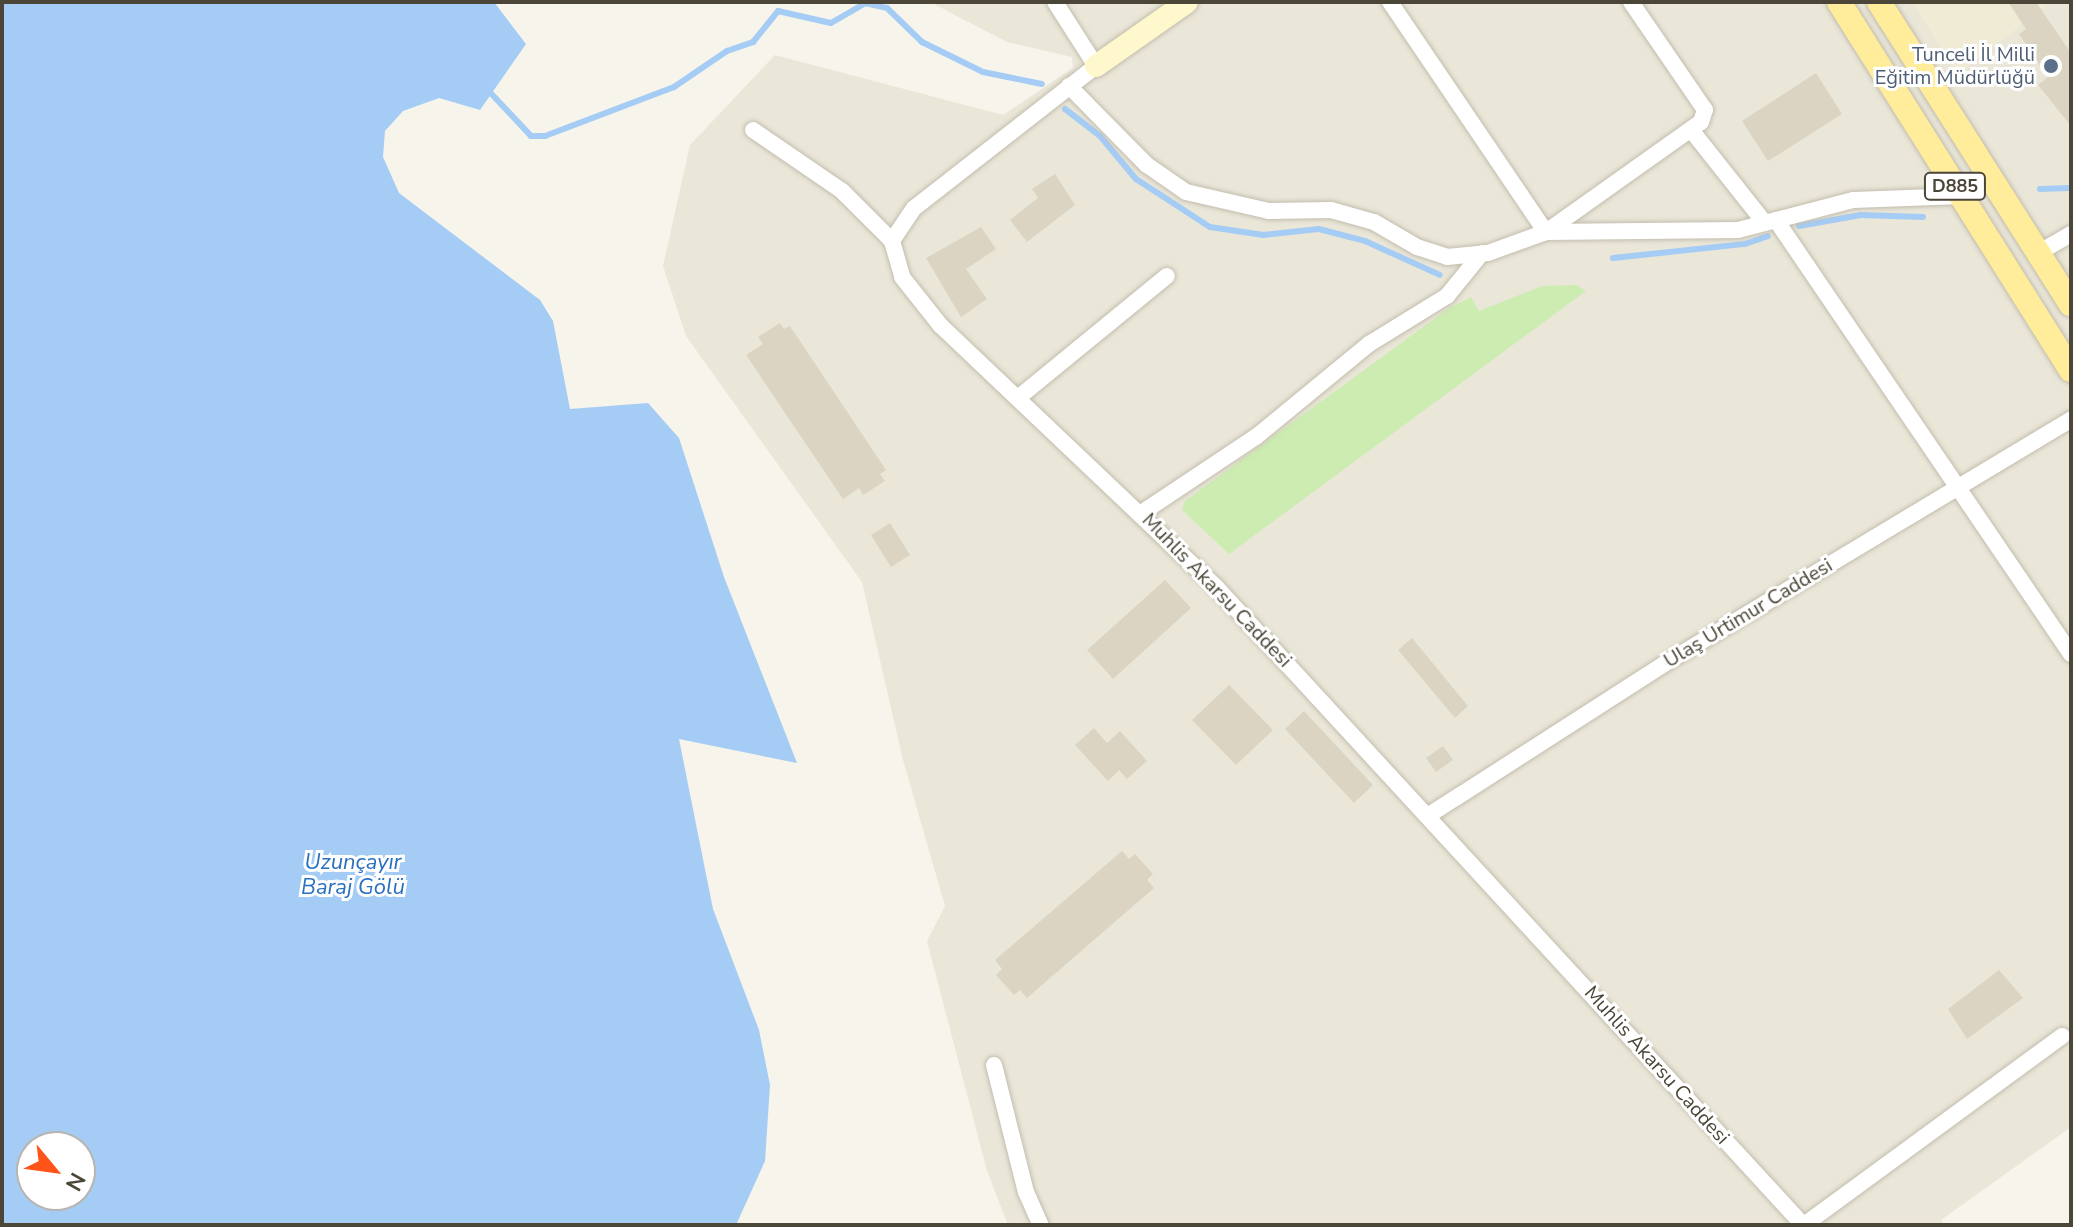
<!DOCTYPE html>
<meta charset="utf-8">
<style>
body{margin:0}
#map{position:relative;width:2073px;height:1227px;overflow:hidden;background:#f6f4eb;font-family:"Nunito Sans",sans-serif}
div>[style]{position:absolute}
.residential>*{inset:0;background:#eae7d9}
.education>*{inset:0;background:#f0ebd4}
.green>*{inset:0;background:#ccecb2}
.water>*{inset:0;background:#a5ccf5}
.stream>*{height:6px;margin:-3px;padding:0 3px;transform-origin:3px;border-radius:3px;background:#a5ccf5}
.building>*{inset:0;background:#dcd4c2}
.roads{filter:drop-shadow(0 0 2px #c3bdad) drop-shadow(0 0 2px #c3bdad)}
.street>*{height:16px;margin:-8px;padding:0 8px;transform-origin:8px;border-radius:8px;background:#fff}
.secondary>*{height:22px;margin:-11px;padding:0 11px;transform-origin:11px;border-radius:11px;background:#fff8cc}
.primary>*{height:24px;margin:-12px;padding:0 12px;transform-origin:12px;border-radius:12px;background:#ffed9b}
.dots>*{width:22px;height:22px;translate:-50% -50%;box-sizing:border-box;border:4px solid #fff;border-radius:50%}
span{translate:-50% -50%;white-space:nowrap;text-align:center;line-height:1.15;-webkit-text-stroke:6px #fff;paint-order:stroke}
.shield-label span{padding:2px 6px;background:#fff;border:2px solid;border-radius:6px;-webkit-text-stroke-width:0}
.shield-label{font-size:18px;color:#4b4638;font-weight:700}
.service-label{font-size:20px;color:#4e5e75}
.right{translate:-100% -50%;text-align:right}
.street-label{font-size:20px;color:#4b4638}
.water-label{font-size:22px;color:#2970bf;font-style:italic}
.frame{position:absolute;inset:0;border:4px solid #4b4638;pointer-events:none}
.north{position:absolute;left:16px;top:1131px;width:80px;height:80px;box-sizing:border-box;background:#fff;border:2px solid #b7b5af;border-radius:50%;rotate:119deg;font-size:22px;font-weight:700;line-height:32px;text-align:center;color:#4b4638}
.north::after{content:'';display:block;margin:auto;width:28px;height:36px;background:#ff5419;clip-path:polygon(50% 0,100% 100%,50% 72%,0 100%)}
</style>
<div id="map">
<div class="residential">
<div style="clip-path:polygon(930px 2px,2071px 2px,2071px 1127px,1941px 1220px,1944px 1225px,1008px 1225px,987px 1171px,927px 941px,945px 906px,903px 760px,862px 582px,686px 336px,663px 266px,690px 145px,775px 55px,1003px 115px,1073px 68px,1072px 57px,1007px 42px)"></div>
</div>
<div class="education">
<div style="clip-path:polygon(1912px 2px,2051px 2px,1958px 74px)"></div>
</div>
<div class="green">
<div style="clip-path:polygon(1576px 285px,1586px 291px,1229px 554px,1182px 510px,1185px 501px,1449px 308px,1471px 297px,1479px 311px,1542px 286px)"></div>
</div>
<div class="water">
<div style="clip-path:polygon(evenodd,2px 2px,494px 2px,526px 44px,480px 110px,439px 98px,403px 111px,385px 131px,383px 157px,399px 193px,540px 300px,553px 321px,570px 409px,648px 403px,679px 438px,724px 577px,797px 763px,679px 739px,713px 909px,759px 1030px,770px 1085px,765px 1161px,736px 1225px,2px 1225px,2px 2px,32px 1147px,80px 1147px,80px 1195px,32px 1195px,32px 1147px)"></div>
</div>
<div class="stream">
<div style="left:485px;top:87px;width:67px;rotate:46.8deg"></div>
<div style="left:531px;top:136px;width:14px"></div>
<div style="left:545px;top:136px;width:138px;rotate:-20.8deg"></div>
<div style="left:674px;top:87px;width:64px;rotate:-34.2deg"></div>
<div style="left:727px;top:51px;width:28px;rotate:-19deg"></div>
<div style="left:753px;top:42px;width:40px;rotate:-51deg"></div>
<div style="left:778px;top:11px;width:54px;rotate:12.8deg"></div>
<div style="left:831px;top:23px;width:39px;rotate:-30deg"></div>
<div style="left:865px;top:3px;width:23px;rotate:13deg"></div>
<div style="left:887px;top:8px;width:49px;rotate:44.2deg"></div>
<div style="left:922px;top:42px;width:68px;rotate:26.2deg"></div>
<div style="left:983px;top:72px;width:60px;rotate:11.5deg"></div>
<div style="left:1065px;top:109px;width:44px;rotate:37.6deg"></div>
<div style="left:1100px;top:136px;width:56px;rotate:50.1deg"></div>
<div style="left:1136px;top:179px;width:88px;rotate:33deg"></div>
<div style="left:1210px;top:227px;width:54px;rotate:8.6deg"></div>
<div style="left:1263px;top:235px;width:56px;rotate:-6.1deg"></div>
<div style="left:1319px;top:229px;width:48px;rotate:14.6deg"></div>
<div style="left:1365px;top:241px;width:82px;rotate:24.4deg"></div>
<div style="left:2040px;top:189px;width:31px;rotate:-2deg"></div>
<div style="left:1799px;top:226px;width:63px;rotate:-10.1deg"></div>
<div style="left:1861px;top:215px;width:62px;rotate:1.8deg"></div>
<div style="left:1613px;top:258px;width:133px;rotate:-6.1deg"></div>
<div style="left:1745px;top:244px;width:24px;rotate:-19deg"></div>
</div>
<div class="building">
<div style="clip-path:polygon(2008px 2px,2036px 2px,2071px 53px,2071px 126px,2038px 85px,2048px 77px,2019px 34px,2026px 29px)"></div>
<div style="clip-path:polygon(1816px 73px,1842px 114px,1768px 161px,1742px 121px)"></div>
<div style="clip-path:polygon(1055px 174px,1075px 205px,1027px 242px,1010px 220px,1038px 198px,1032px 189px)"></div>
<div style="clip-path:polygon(981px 227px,996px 249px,966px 269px,987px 299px,961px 317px,926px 258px)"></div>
<div style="clip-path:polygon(780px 323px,784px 329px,790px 326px,886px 470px,880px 474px,885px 481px,863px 495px,859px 488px,843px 499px,746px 355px,763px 344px,758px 337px)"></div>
<div style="clip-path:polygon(890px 523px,910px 555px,891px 567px,871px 535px)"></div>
<div style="clip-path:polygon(1165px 580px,1191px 608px,1113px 679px,1087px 650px)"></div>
<div style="clip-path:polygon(1412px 638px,1468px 706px,1455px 718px,1398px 650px)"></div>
<div style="clip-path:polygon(1229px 685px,1273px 730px,1236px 765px,1192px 720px)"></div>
<div style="clip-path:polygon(1304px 711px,1373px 785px,1354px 803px,1285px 729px)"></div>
<div style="clip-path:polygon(1094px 728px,1107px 743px,1120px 731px,1147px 761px,1127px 779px,1119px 770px,1108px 781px,1075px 745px)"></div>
<div style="clip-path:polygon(1443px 746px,1453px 760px,1436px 772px,1426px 758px)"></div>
<div style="clip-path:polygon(1122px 851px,1129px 859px,1135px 854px,1153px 874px,1147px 880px,1154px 888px,1027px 998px,1020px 990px,1014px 995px,996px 975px,1002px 969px,995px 960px)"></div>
<div style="clip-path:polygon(1999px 970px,2023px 998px,1967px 1039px,1948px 1009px)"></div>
</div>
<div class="roads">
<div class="street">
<div style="left:1055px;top:2px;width:76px;rotate:57.4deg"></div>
<div style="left:1096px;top:66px;width:231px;rotate:142deg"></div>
<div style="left:914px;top:208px;width:40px;rotate:124deg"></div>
<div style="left:892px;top:241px;width:37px;rotate:74deg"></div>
<div style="left:902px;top:277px;width:61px;rotate:51.6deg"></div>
<div style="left:940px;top:325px;width:381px;rotate:43.5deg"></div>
<div style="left:1216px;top:587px;width:867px;rotate:47.38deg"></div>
<div style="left:1390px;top:2px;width:278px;rotate:55.9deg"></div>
<div style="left:1546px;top:232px;width:190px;rotate:-35.4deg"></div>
<div style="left:1701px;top:122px;width:13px;rotate:-72deg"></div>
<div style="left:1705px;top:110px;width:131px;rotate:-124.4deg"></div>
<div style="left:1069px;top:86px;width:111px;rotate:45.4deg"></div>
<div style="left:1147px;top:165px;width:47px;rotate:34.7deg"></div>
<div style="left:1186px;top:192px;width:85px;rotate:12.9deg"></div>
<div style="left:1269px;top:211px;width:62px;rotate:-0.9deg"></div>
<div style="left:1331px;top:210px;width:45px;rotate:15.6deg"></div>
<div style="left:1374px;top:222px;width:50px;rotate:30.2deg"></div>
<div style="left:1417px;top:247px;width:32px;rotate:18deg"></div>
<div style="left:1447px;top:257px;width:41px;rotate:-5.6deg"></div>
<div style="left:1488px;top:253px;width:62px;rotate:-19.9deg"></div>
<div style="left:1546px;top:232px;width:192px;rotate:-0.6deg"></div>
<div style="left:1738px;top:230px;width:119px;rotate:-14.6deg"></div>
<div style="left:1853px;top:200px;width:109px;rotate:-2.1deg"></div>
<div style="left:753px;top:130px;width:108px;rotate:34.4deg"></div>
<div style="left:842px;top:191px;width:71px;rotate:45deg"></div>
<div style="left:1692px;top:131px;width:117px;rotate:51.6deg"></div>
<div style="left:1776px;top:220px;width:525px;rotate:55.8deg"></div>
<div style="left:2038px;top:253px;width:38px;rotate:-30deg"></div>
<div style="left:1019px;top:397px;width:191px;rotate:-39.3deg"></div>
<div style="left:1143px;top:512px;width:137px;rotate:-33.7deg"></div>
<div style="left:1257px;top:436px;width:145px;rotate:-39.4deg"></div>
<div style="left:1369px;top:344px;width:92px;rotate:-31.6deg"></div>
<div style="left:1447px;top:296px;width:55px;rotate:-50.9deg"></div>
<div style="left:1429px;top:815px;width:279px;rotate:-32.7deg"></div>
<div style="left:1664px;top:664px;width:475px;rotate:-31deg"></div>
<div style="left:994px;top:1065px;width:131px;rotate:75.9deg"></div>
<div style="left:1026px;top:1192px;width:36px;rotate:66deg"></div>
<div style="left:1804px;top:1225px;width:320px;rotate:-36.2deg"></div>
</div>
<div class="secondary">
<div style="left:1096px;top:66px;width:111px;rotate:-35.1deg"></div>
</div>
<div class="primary">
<div style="left:1839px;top:2px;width:435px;rotate:57.8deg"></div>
<div style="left:1879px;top:2px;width:358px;rotate:57.6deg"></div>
</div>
</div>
<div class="dots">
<div style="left:2051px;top:66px;background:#5c6f8a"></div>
</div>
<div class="shield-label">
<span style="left:1955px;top:186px">D885</span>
</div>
<div class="service-label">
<span class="right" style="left:2035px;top:66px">Tunceli İl Milli<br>Eğitim Müdürlüğü</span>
</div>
<div class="street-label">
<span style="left:1217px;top:590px;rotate:46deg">Muhlis Akarsu Caddesi</span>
<span style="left:1748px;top:613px;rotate:-31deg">Ulaş Urtimur Caddesi</span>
<span style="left:1657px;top:1065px;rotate:48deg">Muhlis Akarsu Caddesi</span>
</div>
<div class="water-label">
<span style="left:353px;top:875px">Uzunçayır<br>Baraj Gölü</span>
</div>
<div class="frame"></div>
<div class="north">N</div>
</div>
